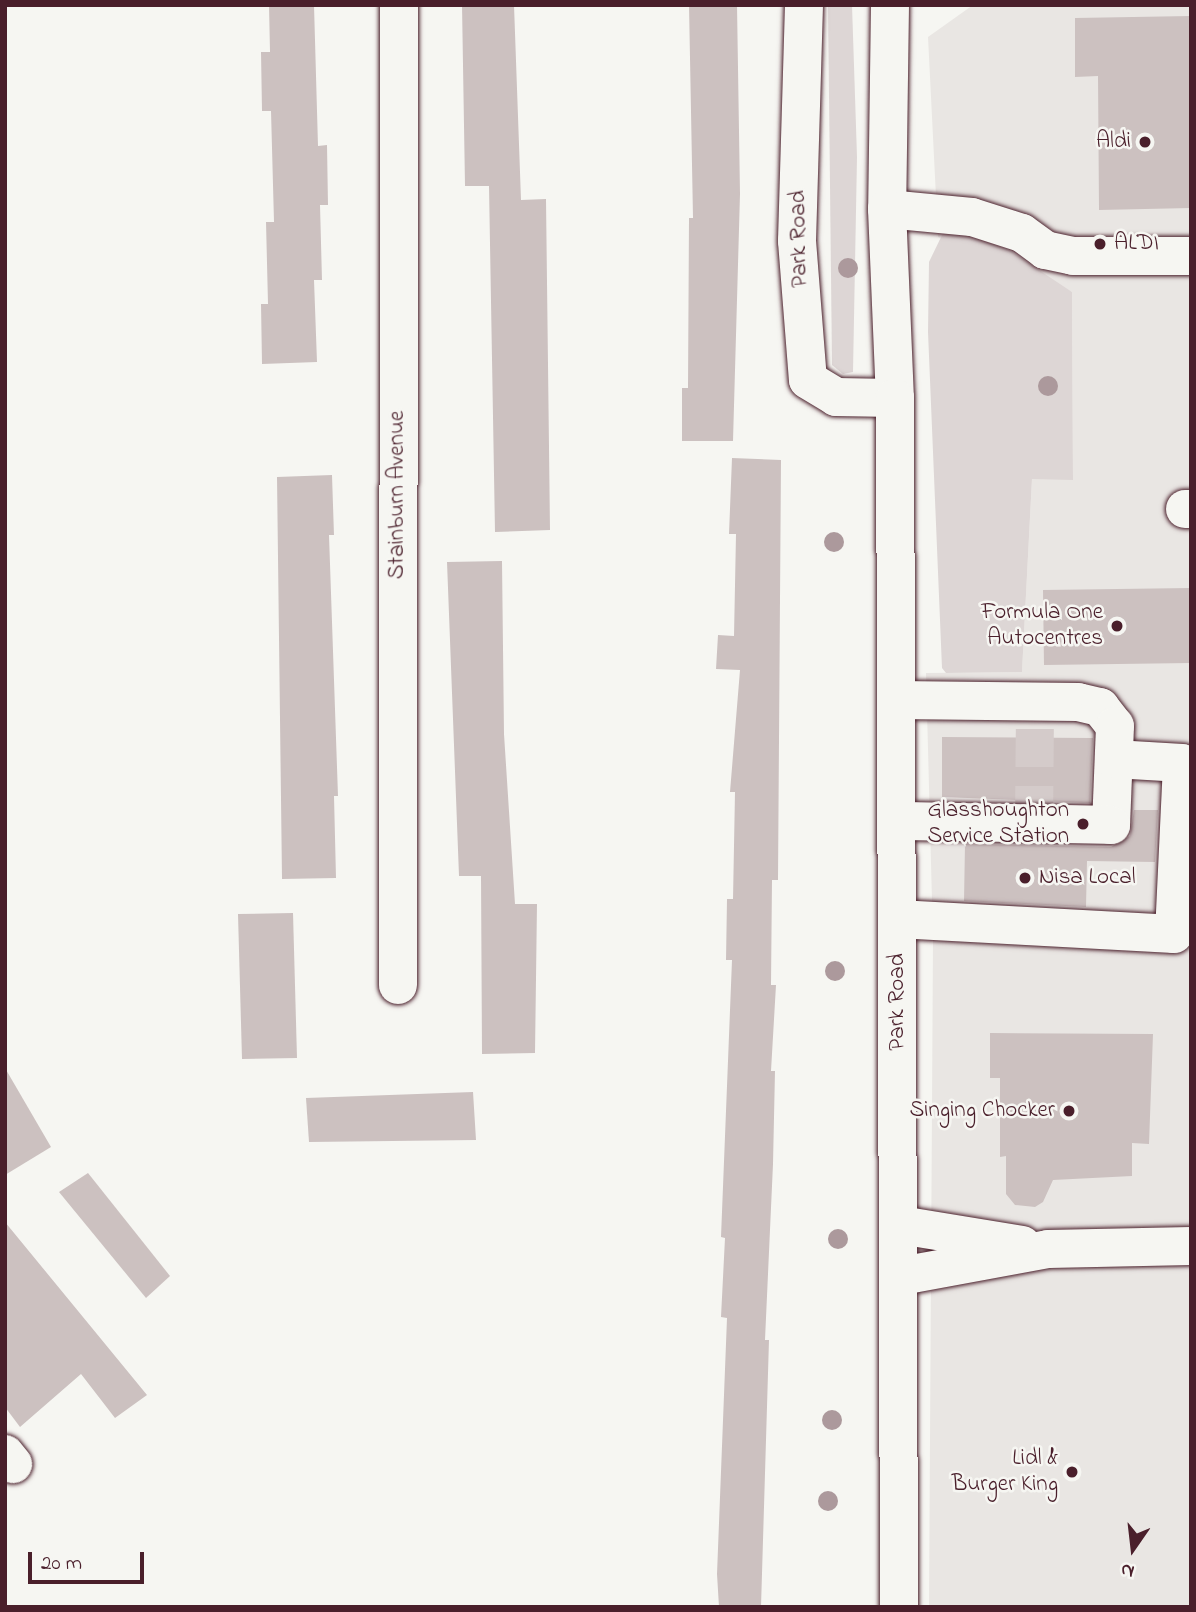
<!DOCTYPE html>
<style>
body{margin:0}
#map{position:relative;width:1196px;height:1612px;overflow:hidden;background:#f6f6f2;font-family:"Indie Flower",sans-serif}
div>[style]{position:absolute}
.built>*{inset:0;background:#e9e6e3}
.green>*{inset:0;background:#ddd6d5}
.building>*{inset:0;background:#ccc1c0}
.minor-tunnel>*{height:38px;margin-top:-19px;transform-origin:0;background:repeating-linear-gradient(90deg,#d4cbca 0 38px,transparent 0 57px)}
.roads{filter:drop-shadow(0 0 2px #4a1f2b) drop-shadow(0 0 2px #4a1f2b)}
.minor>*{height:38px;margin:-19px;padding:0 19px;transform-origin:19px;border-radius:19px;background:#f6f6f2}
.major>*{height:38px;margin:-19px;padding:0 19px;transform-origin:19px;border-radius:19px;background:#f6f6f2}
.trees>*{width:20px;height:20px;margin:-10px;border-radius:50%;background:#ac999c}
.dots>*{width:19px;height:19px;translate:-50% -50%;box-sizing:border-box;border:4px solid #f6f6f2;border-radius:50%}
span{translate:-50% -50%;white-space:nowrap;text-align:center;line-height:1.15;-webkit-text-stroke:5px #f6f6f2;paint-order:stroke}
.poi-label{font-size:23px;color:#4a1f2b}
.right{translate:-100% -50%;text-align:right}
.left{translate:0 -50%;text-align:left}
.street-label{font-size:23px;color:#4a1f2b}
.frame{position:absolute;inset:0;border:7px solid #4a1f2b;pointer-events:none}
.north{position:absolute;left:1098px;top:1514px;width:70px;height:70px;-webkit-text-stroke:5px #f6f6f2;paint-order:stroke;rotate:194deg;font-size:19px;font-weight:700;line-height:28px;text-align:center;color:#4a1f2b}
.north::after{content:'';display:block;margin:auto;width:24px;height:32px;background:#4a1f2b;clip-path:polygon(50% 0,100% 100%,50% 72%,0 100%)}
.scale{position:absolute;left:28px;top:1552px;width:116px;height:32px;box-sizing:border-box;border:4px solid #4a1f2b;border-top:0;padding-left:9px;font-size:21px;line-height:24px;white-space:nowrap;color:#4a1f2b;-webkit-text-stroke:5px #f6f6f2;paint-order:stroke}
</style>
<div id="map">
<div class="built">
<div style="clip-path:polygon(973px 5px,1191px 5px,1191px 1607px,929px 1607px,933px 939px,926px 673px,1022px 672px,1032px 479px,1073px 479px,1072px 292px,938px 237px,928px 37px)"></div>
</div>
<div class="green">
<div style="clip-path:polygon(828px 5px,852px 5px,857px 157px,853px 372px,843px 374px,832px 365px)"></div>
<div style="clip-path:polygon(944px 231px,957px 231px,1009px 250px,1072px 292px,1073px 480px,1032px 479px,1022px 672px,946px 673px,942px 668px,928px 332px,929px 262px)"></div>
</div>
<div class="building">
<div style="clip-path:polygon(269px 5px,314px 5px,318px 146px,327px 145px,328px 205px,320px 205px,322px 280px,314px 280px,317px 362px,262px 364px,261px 304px,268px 304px,266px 222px,274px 222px,271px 111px,262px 111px,261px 52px,270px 52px)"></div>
<div style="clip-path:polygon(462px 5px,514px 5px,521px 200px,546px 199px,550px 530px,495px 532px,489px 186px,465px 186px)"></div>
<div style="clip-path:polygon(689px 5px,737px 5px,740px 194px,733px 441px,682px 441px,682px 388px,688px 388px,689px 218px,693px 218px)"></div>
<div style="clip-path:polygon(1191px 16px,1191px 208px,1099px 210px,1098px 76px,1075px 77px,1075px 18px)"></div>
<div style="clip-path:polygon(732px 458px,781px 460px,778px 880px,772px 880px,771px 985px,776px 985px,771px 1071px,775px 1071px,773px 1164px,765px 1340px,769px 1340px,761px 1607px,719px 1607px,717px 1574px,727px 1318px,721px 1317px,725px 1238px,721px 1237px,732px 960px,726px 960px,727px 899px,733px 899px,735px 792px,730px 792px,740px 670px,716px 669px,718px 635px,734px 636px,736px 534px,729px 534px)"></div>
<div style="clip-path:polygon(332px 475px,334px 535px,329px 535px,338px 796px,334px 796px,336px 878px,282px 879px,277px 477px)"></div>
<div style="clip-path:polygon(502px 561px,504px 734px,515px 904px,537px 904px,535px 1053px,482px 1054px,481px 876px,459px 876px,447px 562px)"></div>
<div style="clip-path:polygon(1191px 588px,1191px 663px,1044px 665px,1043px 590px)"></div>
<div style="clip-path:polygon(942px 737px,1093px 738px,1090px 803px,942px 797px)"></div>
<div style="clip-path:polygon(1134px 810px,1158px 810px,1155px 862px,1087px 861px,1086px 907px,964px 901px,965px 844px,1111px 847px,1130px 836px)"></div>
<div style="clip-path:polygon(293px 913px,297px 1058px,242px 1059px,238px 914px)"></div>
<div style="clip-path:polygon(990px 1033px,1153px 1034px,1149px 1144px,1132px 1143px,1132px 1176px,1053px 1180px,1043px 1202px,1035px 1207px,1015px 1205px,1006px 1194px,1006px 1156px,1000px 1157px,1000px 1078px,990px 1078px)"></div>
<div style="clip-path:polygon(5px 1068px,51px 1147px,5px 1175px)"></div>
<div style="clip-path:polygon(473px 1092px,476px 1140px,309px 1142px,306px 1098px)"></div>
<div style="clip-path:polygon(88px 1173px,170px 1276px,146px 1298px,59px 1192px)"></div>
<div style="clip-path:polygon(5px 1222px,147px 1395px,115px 1418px,81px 1374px,20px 1427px,5px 1407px)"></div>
</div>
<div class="minor-tunnel">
<div style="left:1034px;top:824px;width:123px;rotate:-89.5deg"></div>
</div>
<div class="roads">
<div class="minor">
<div style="left:804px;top:5px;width:236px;rotate:91.7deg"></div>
<div style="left:797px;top:241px;width:139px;rotate:85.5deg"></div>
<div style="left:808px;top:380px;width:33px;rotate:31deg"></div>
<div style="left:836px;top:397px;width:59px;rotate:1deg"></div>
<div style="left:887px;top:209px;width:85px;rotate:5.4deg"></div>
<div style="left:972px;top:217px;width:52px;rotate:17.7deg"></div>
<div style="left:1022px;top:233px;width:29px;rotate:36deg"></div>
<div style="left:1045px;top:250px;width:29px;rotate:12deg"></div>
<div style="left:1073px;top:256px;width:118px"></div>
<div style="left:1185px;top:509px;width:6px"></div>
<div style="left:896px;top:700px;width:182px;rotate:0.6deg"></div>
<div style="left:1078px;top:702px;width:23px;rotate:13deg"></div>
<div style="left:1100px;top:707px;width:24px;rotate:52deg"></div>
<div style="left:1115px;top:726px;width:99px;rotate:92.3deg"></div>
<div style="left:1111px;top:825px;width:214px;rotate:-178.9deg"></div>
<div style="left:898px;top:919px;width:276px;rotate:3.1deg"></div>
<div style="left:1174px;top:934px;width:171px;rotate:-87.3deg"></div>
<div style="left:1182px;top:763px;width:68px;rotate:-176.6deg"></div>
<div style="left:398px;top:985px;width:980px;rotate:-89.94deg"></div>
<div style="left:900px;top:1225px;width:124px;rotate:9.3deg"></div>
<div style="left:901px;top:1276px;width:149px;rotate:-10.4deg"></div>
<div style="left:1048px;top:1249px;width:143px;rotate:-1.2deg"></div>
<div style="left:5px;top:1454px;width:13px;rotate:51deg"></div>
</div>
<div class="major">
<div style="left:890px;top:5px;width:204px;rotate:90.8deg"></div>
<div style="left:887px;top:209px;width:189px;rotate:87.6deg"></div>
<div style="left:895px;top:398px;width:1209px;rotate:89.81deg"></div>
</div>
</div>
<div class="trees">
<div style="left:848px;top:268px"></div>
<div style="left:1048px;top:386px"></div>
<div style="left:834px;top:542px"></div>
<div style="left:835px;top:971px"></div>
<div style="left:838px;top:1239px"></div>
<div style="left:832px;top:1420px"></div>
<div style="left:828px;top:1501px"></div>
</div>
<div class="dots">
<div style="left:1145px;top:142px;background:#4a1f2b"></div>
<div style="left:1100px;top:244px;background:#4a1f2b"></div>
<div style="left:1117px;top:626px;background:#4a1f2b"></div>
<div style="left:1083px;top:824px;background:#4a1f2b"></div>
<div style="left:1025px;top:878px;background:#4a1f2b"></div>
<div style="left:1069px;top:1111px;background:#4a1f2b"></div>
<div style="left:1072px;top:1472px;background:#4a1f2b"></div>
</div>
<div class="poi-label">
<span class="right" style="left:1131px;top:142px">Aldi</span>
<span class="left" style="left:1114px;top:244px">ALDI</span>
<span class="right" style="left:1103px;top:626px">Formula One<br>Autocentres</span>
<span class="right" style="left:1069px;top:824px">Glasshoughton<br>Service Station</span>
<span class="left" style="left:1039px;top:878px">Nisa Local</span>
<span class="right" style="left:1055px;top:1111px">Singing Chocker</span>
<span class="right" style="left:1058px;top:1472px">Lidl &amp;<br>Burger King</span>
</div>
<div class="street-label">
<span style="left:800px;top:239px;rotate:-91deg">Park Road</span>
<span style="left:398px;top:495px;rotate:-90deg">Stainburn Avenue</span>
<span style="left:898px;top:1002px;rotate:-90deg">Park Road</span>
</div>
<div class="frame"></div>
<div class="north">N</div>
<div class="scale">20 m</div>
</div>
